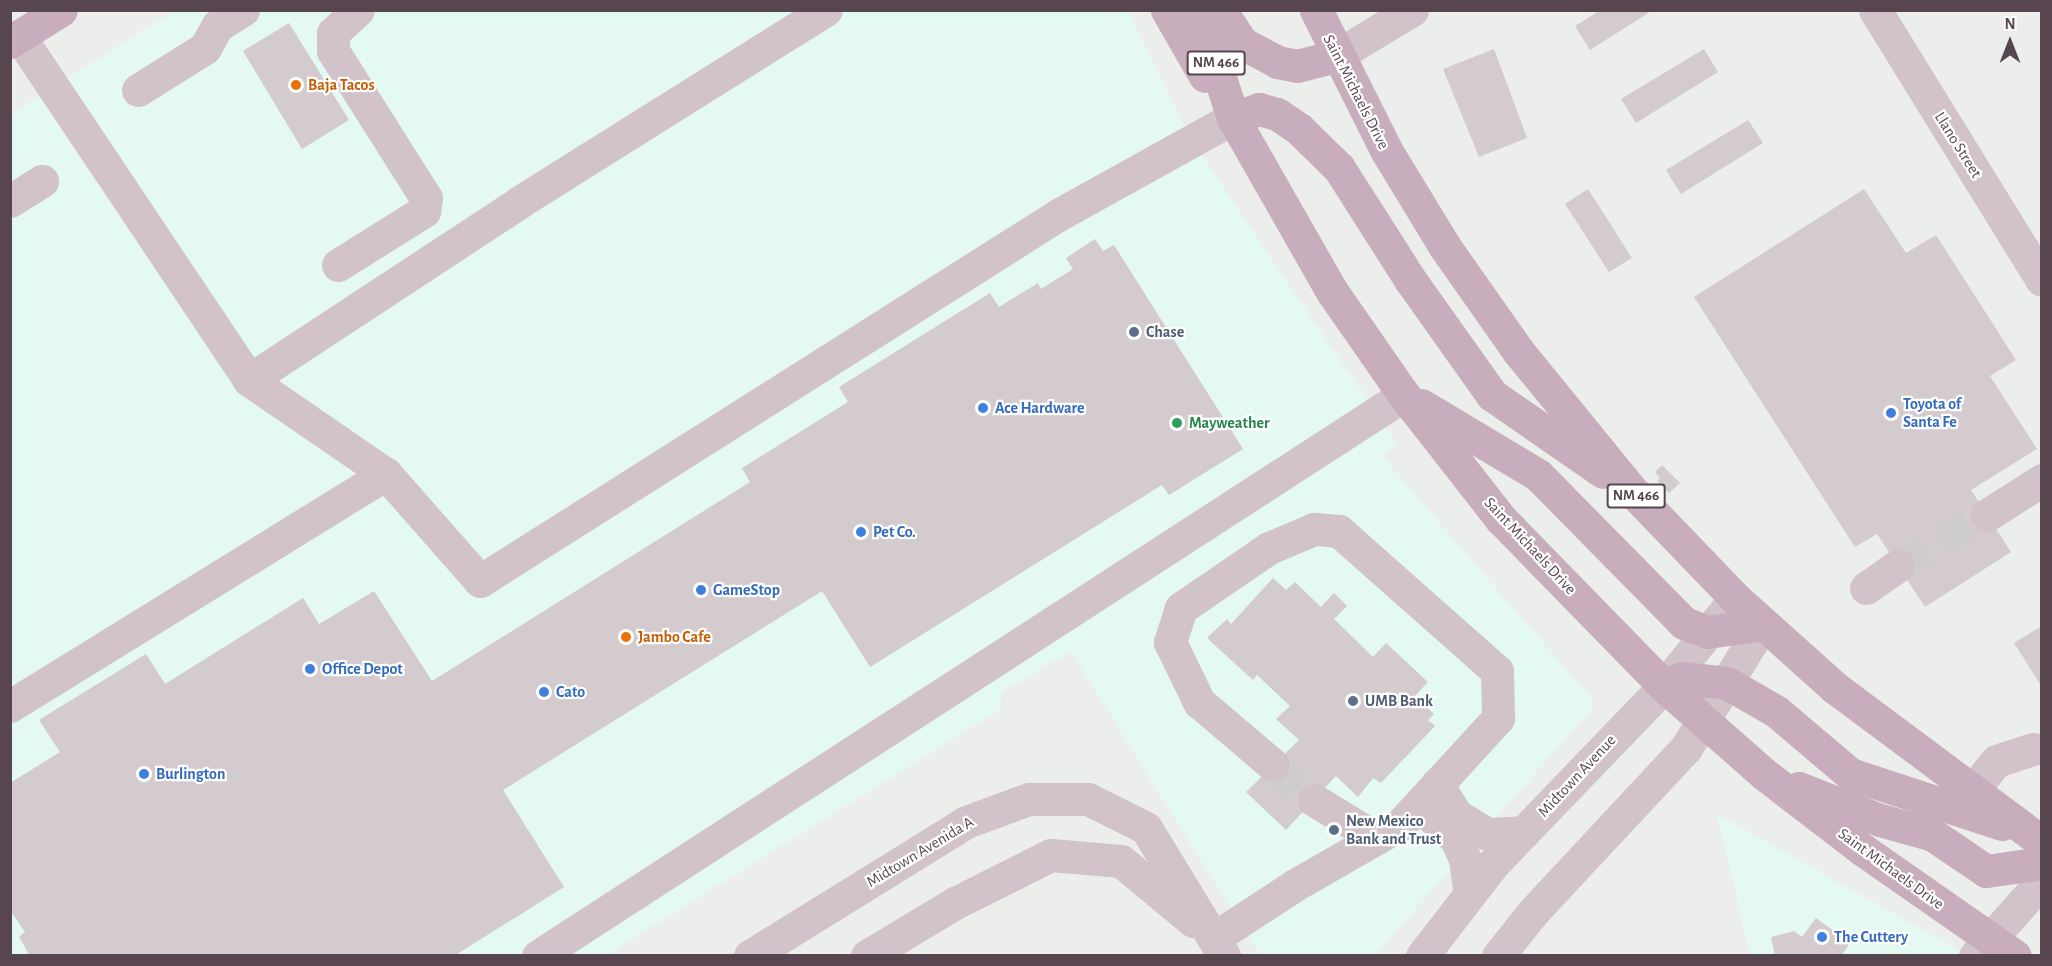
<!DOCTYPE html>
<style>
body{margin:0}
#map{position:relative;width:2052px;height:966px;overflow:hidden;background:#eceeeb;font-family:"Alegreya Sans",sans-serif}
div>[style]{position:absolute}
.commercial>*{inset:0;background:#e4f9f2}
.building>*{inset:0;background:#d3cbce}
.minor-tunnel>*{height:33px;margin-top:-16.5px;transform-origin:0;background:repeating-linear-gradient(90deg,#cecccc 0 33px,transparent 0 49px)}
.minor>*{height:33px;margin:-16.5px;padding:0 16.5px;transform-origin:16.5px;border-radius:16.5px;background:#d2c3cb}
.major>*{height:33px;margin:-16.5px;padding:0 16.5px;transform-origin:16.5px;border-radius:16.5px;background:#c8adbc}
.dots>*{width:16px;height:16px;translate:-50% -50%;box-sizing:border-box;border:3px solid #fff;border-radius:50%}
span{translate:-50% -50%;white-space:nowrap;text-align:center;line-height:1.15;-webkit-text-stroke:4.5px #fff;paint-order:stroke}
.shield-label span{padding:2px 4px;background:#fff;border:2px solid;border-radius:4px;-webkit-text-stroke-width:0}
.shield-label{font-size:15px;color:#57464f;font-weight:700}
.food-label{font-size:16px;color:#c56008;font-weight:700}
.left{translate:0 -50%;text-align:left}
.street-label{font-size:16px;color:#57464f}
.service-label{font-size:16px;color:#4e5e75;font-weight:700}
.shop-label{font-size:16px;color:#366cbe;font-weight:700}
.leisure-label{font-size:16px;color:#27864d;font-weight:700}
.frame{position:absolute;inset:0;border:12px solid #57464f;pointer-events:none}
.north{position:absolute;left:1980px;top:12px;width:60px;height:60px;-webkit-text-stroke:4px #fff;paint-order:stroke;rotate:0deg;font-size:16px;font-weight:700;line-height:24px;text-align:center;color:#57464f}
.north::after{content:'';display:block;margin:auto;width:21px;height:27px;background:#57464f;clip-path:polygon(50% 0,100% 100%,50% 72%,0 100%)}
</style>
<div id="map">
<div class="commercial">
<div style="clip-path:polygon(174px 11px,1128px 11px,1193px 142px,1397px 444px,1381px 455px,1596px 704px,1375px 955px,1260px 955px,1071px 652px,1001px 692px,1001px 709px,607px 955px,11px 956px,11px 114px)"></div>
<div style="clip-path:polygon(1717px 814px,1967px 955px,1750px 955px)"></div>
</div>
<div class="building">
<div style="clip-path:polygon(1601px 10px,1653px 10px,1590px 50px,1575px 26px)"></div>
<div style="clip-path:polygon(289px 23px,349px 120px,302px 149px,243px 51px)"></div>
<div style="clip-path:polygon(1494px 49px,1527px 138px,1479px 157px,1443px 69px)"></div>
<div style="clip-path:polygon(1704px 49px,1718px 72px,1636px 123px,1621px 99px)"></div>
<div style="clip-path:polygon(1748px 120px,1763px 143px,1681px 194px,1666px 170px)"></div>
<div style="clip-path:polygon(1588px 189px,1632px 258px,1609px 272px,1565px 204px)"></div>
<div style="clip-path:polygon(1864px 189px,1906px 253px,1936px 235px,2016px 360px,1990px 376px,2037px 449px,1971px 490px,2011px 552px,1925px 607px,1877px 534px,1855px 547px,1694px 297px)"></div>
<div style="clip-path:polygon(1095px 239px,1103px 251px,1114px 245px,1243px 449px,1169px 495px,1162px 485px,870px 667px,822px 591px,503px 790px,564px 887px,454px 956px,30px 956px,19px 937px,25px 932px,10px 910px,10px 783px,60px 752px,39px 720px,146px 654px,165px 684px,303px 598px,319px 624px,374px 591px,432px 681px,750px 482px,742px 468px,848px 402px,839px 387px,990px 293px,999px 307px,1038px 283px,1041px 289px,1073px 269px,1066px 258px)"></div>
<div style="clip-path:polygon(1662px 465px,1680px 483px,1669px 493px,1657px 481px,1660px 478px,1655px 472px)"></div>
<div style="clip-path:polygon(1273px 578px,1286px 590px,1295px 582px,1321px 607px,1334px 593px,1347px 606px,1334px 619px,1373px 657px,1386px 643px,1428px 682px,1415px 696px,1434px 714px,1428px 720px,1435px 726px,1381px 783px,1373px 778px,1358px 797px,1336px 776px,1286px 830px,1246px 792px,1299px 740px,1276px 719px,1290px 706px,1257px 675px,1253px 680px,1207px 638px,1227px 619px,1231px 624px)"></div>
<div style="clip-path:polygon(2042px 626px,2042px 687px,2014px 643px)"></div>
<div style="clip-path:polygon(1816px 918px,1850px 943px,1841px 956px,1775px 956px,1771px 937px,1794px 931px,1802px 937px)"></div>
</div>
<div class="minor-tunnel">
<div style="left:1898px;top:566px;width:103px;rotate:-29.8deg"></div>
<div style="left:1273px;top:765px;width:54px;rotate:40.5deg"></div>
</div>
<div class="minor">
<div style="left:1875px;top:10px;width:317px;rotate:58.3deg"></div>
<div style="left:19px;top:36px;width:414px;rotate:56.2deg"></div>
<div style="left:249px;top:380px;width:166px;rotate:34.5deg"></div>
<div style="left:386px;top:474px;width:142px;rotate:48.7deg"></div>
<div style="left:480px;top:581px;width:684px;rotate:-32.34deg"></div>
<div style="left:1058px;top:215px;width:200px;rotate:-29deg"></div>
<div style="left:1336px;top:56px;width:89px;rotate:-31.2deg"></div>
<div style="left:138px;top:90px;width:79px;rotate:-32.1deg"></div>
<div style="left:205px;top:48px;width:25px;rotate:-61deg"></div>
<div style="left:217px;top:26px;width:31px;rotate:-32deg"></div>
<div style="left:10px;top:201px;width:38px;rotate:-32deg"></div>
<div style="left:338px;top:265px;width:102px;rotate:-32.1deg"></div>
<div style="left:424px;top:211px;width:13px;rotate:-81deg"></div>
<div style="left:426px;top:198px;width:174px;rotate:-122.3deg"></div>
<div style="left:333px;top:51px;width:18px;rotate:-90deg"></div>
<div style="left:333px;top:33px;width:34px;rotate:-43deg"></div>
<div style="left:249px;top:380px;width:326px;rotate:-33.3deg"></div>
<div style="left:521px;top:201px;width:360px;rotate:-32.1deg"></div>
<div style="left:1987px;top:515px;width:65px;rotate:-32.5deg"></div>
<div style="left:1866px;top:588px;width:39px;rotate:-35deg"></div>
<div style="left:10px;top:706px;width:442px;rotate:-31.7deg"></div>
<div style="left:1437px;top:784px;width:36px;rotate:58deg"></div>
<div style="left:1456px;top:815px;width:37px;rotate:31deg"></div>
<div style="left:1488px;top:834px;width:36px;rotate:-3deg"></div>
<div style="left:1972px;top:791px;width:38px;rotate:-51deg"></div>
<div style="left:1996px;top:761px;width:39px;rotate:-18deg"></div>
<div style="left:1314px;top:800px;width:73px;rotate:31.5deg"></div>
<div style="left:1426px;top:812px;width:40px;rotate:42deg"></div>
<div style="left:1456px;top:839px;width:22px;rotate:66deg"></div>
<div style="left:1465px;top:859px;width:35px;rotate:82deg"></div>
<div style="left:1214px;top:938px;width:97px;rotate:-33.2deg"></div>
<div style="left:1295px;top:885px;width:122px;rotate:-29.9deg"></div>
<div style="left:1401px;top:824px;width:144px;rotate:-47.5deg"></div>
<div style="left:1498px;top:718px;width:47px;rotate:-91.2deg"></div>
<div style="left:1497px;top:671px;width:211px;rotate:-138.5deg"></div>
<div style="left:1339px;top:531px;width:25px;rotate:-175deg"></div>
<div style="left:1314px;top:529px;width:49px;rotate:157.1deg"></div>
<div style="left:1269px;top:548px;width:107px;rotate:145.7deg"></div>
<div style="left:1181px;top:608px;width:36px;rotate:108deg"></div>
<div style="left:1170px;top:642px;width:67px;rotate:64.2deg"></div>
<div style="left:1199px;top:702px;width:97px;rotate:40.4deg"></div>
<div style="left:538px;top:956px;width:1032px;rotate:-32.94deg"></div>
<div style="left:750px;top:956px;width:254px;rotate:-31.8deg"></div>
<div style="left:966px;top:822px;width:67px;rotate:-20.1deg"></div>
<div style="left:1029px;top:799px;width:59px"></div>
<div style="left:1088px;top:799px;width:65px;rotate:26.6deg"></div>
<div style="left:1146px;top:828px;width:150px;rotate:58.6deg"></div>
<div style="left:867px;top:956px;width:103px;rotate:-31.1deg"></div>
<div style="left:955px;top:903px;width:107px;rotate:-26.6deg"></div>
<div style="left:1051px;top:855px;width:70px;rotate:4.9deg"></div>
<div style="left:1121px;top:861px;width:94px;rotate:39.8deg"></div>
<div style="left:1422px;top:956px;width:116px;rotate:-52.3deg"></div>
<div style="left:1493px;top:864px;width:247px;rotate:-46.1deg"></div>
<div style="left:1664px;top:686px;width:98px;rotate:-50.8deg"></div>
<div style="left:1498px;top:956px;width:56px;rotate:-51.5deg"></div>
<div style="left:1533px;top:912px;width:224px;rotate:-47deg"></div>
<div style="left:1686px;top:748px;width:146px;rotate:-58.2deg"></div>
<div style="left:1975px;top:956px;width:101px;rotate:-48.2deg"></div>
</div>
<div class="major">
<div style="left:1167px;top:10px;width:76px;rotate:60.1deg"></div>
<div style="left:1193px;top:10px;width:30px;rotate:63deg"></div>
<div style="left:1207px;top:37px;width:85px;rotate:72.2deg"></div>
<div style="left:1233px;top:118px;width:202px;rotate:60.3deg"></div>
<div style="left:1333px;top:293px;width:124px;rotate:55.2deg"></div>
<div style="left:1404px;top:395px;width:157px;rotate:52deg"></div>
<div style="left:1501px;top:519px;width:233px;rotate:45.7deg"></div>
<div style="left:1664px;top:686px;width:133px;rotate:41.3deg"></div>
<div style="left:1764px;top:774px;width:125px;rotate:37.5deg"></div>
<div style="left:1863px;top:850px;width:185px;rotate:34.9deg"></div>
<div style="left:1220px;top:10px;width:40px;rotate:56deg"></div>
<div style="left:1242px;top:43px;width:40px;rotate:28deg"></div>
<div style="left:1277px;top:62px;width:20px;rotate:11deg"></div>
<div style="left:1297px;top:66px;width:40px;rotate:-14.4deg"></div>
<div style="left:1316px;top:10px;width:157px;rotate:63.4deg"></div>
<div style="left:1386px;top:150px;width:114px;rotate:58.7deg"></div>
<div style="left:1445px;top:247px;width:127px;rotate:54.9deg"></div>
<div style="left:1518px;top:351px;width:183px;rotate:50.8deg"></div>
<div style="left:1634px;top:493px;width:147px;rotate:46.1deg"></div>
<div style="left:1736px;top:599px;width:132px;rotate:41.9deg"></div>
<div style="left:1834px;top:687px;width:259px;rotate:36.7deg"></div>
<div style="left:10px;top:42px;width:60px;rotate:-32.1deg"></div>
<div style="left:1233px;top:118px;width:28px;rotate:-19deg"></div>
<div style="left:1259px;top:109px;width:19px;rotate:16deg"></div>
<div style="left:1277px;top:114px;width:27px;rotate:34deg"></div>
<div style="left:1299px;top:129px;width:56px;rotate:44.3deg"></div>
<div style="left:1339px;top:168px;width:134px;rotate:57.5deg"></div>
<div style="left:1411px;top:281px;width:140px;rotate:54.6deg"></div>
<div style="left:1492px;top:395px;width:135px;rotate:34.7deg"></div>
<div style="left:1421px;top:405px;width:136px;rotate:30.9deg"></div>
<div style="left:1538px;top:475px;width:208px;rotate:45.4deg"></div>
<div style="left:1684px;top:623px;width:25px;rotate:21deg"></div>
<div style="left:1707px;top:632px;width:57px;rotate:-8.1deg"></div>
<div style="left:1664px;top:686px;width:21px;rotate:-23deg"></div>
<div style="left:1683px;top:678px;width:44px;rotate:6.5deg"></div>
<div style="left:1727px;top:683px;width:58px;rotate:30.1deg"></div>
<div style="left:1777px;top:712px;width:96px;rotate:40.3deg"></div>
<div style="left:1850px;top:774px;width:160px;rotate:18.2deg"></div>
<div style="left:1799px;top:788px;width:87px;rotate:21.6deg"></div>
<div style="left:1880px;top:820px;width:55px;rotate:15.8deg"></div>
<div style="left:1933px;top:835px;width:64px;rotate:34.2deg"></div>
<div style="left:1986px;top:871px;width:57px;rotate:-8.1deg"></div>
</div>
<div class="dots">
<div style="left:296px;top:85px;background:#e8710a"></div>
<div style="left:1134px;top:332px;background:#5c6f8a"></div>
<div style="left:983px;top:408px;background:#3f7fe0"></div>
<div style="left:1891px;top:413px;background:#3f7fe0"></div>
<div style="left:1177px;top:423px;background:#2e9e5b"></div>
<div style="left:861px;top:532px;background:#3f7fe0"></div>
<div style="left:701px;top:590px;background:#3f7fe0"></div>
<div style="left:626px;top:637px;background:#e8710a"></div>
<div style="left:310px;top:669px;background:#3f7fe0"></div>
<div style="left:544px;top:692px;background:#3f7fe0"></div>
<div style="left:1353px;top:701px;background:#5c6f8a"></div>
<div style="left:144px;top:774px;background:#3f7fe0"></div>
<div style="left:1334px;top:830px;background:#5c6f8a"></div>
<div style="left:1822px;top:937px;background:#3f7fe0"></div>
</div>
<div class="shield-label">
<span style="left:1216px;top:63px">NM 466</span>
<span style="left:1636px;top:496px">NM 466</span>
</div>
<div class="food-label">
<span class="left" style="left:308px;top:85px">Baja Tacos</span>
<span class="left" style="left:638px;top:637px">Jambo Cafe</span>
</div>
<div class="street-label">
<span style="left:1356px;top:92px;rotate:63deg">Saint Michaels Drive</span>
<span style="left:1958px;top:145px;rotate:58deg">Llano Street</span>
<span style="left:1530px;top:546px;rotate:47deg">Saint Michaels Drive</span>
<span style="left:1577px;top:776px;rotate:-47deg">Midtown Avenue</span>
<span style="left:920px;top:852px;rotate:-31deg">Midtown Avenida A</span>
<span style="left:1891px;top:869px;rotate:36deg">Saint Michaels Drive</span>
</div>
<div class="service-label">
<span class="left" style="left:1146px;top:332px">Chase</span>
<span class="left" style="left:1365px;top:701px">UMB Bank</span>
<span class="left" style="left:1346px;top:830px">New Mexico<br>Bank and Trust</span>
</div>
<div class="shop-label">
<span class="left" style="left:1903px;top:413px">Toyota of<br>Santa Fe</span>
<span class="left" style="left:995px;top:408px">Ace Hardware</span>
<span class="left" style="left:873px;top:532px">Pet Co.</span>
<span class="left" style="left:713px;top:590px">GameStop</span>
<span class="left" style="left:322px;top:669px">Office Depot</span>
<span class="left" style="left:556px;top:692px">Cato</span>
<span class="left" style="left:156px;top:774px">Burlington</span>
<span class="left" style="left:1834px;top:937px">The Cuttery</span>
</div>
<div class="leisure-label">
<span class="left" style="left:1189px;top:423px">Mayweather</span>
</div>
<div class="frame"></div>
<div class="north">N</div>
</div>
